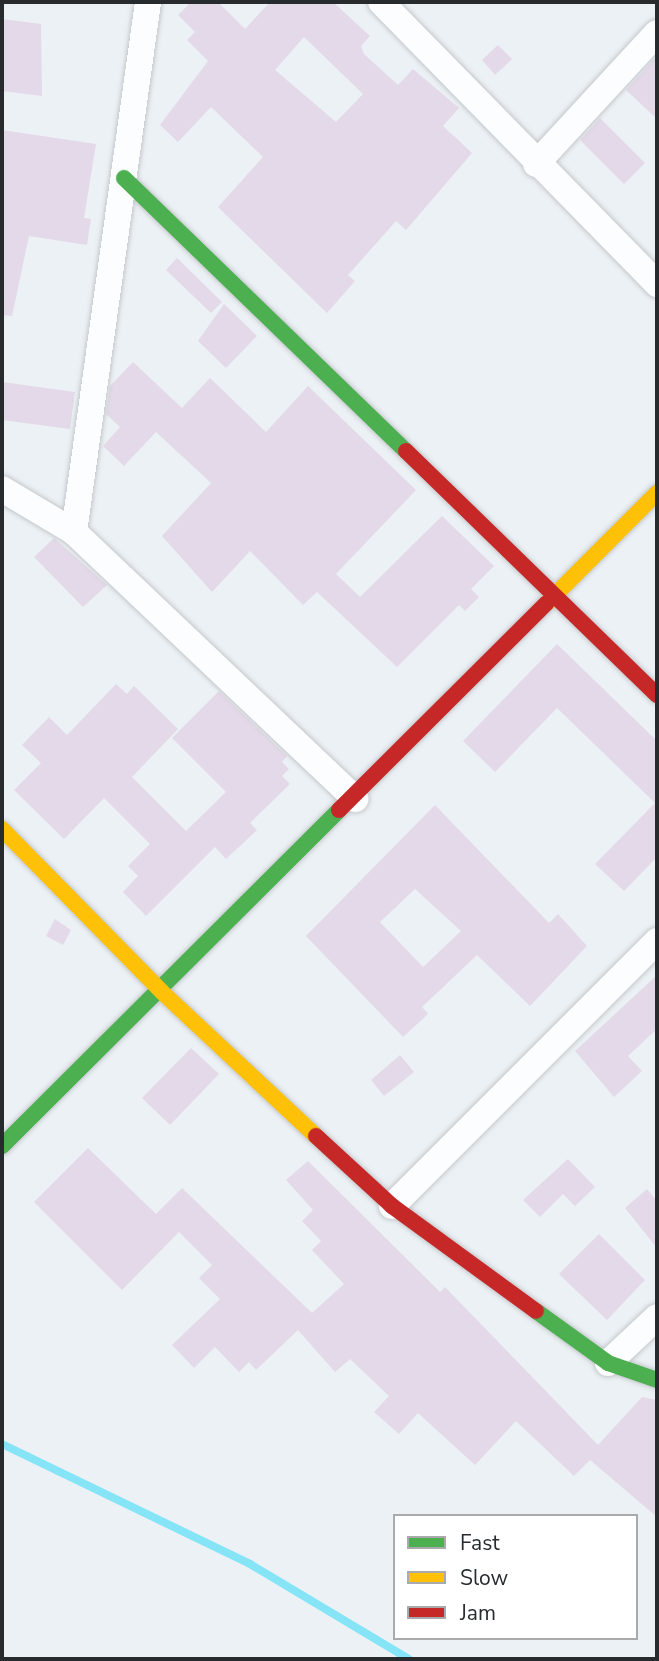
<!DOCTYPE html>
<style>
body{margin:0}
#map{position:relative;width:659px;height:1661px;overflow:hidden;background:#ecf1f5;font-family:"Nunito Sans",sans-serif}
div>[style]{position:absolute}
.stream>*{height:8px;margin:-4px;padding:0 4px;transform-origin:4px;border-radius:4px;background:#85e4f6}
.building>*{inset:0;background:#e3d9e8}
.roads{filter:drop-shadow(0 0 2px #c4c8cb) drop-shadow(0 0 2px #c4c8cb)}
.street>*{height:26px;margin:-13px;padding:0 13px;transform-origin:13px;border-radius:13px;background:#fcfdfe}
.fast>*{height:16px;margin:-8px;padding:0 8px;transform-origin:8px;border-radius:8px;background:#4caf50}
.slow>*{height:16px;margin:-8px;padding:0 8px;transform-origin:8px;border-radius:8px;background:#ffc107}
.jam>*{height:16px;margin:-8px;padding:0 8px;transform-origin:8px;border-radius:8px;background:#c62828}
span{translate:-50% -50%;white-space:nowrap;text-align:center;line-height:1.15;-webkit-text-stroke:7px #fff;paint-order:stroke}
.frame{position:absolute;inset:0;border:4px solid #272b2e;pointer-events:none}
.legend{position:absolute;left:393px;top:1514px;width:245px;height:126px;box-sizing:border-box;background:#fff;border:2px solid #a9aaab;margin:0;padding:9px 12px;list-style:none;font-size:21px;color:#272b2e}
.legend li{display:flex;align-items:center;gap:14px;height:35px}
.legend b{width:35px;border:2px solid #a9aaab}
</style>
<div id="map">
<div class="stream">
<div style="left:2px;top:1444px;width:276px;rotate:25.8deg"></div>
<div style="left:250px;top:1564px;width:185px;rotate:30.9deg"></div>
</div>
<div class="building">
<div style="clip-path:polygon(evenodd,191px 2px,218px 2px,245px 29px,270px 2px,333px 2px,370px 36px,361px 46px,364px 54px,398px 85px,413px 69px,459px 108px,443px 126px,472px 153px,406px 230px,396px 221px,348px 275px,355px 281px,327px 313px,218px 207px,263px 157px,211px 107px,178px 142px,160px 125px,208px 61px,187px 40px,195px 32px,178px 15px,191px 2px,304px 37px,363px 94px,336px 122px,275px 70px,304px 37px)"></div>
<div style="clip-path:polygon(2px 19px,41px 24px,42px 96px,2px 91px)"></div>
<div style="clip-path:polygon(498px 45px,512px 59px,495px 75px,482px 60px)"></div>
<div style="clip-path:polygon(657px 56px,657px 119px,626px 90px)"></div>
<div style="clip-path:polygon(600px 118px,645px 163px,624px 184px,580px 140px)"></div>
<div style="clip-path:polygon(2px 130px,96px 144px,84px 218px,91px 219px,87px 245px,29px 236px,12px 316px,2px 315px)"></div>
<div style="clip-path:polygon(177px 258px,222px 302px,211px 313px,166px 270px)"></div>
<div style="clip-path:polygon(224px 304px,257px 336px,226px 368px,198px 341px)"></div>
<div style="clip-path:polygon(133px 362px,182px 408px,210px 378px,266px 432px,308px 386px,416px 490px,336px 574px,360px 597px,442px 516px,494px 566px,471px 589px,479px 597px,465px 611px,459px 605px,397px 667px,317px 592px,303px 605px,250px 551px,212px 592px,162px 536px,211px 483px,156px 432px,124px 466px,103px 446px,120px 427px,106px 414px,110px 386px)"></div>
<div style="clip-path:polygon(2px 382px,75px 392px,70px 429px,2px 420px)"></div>
<div style="clip-path:polygon(54px 538px,107px 585px,83px 607px,34px 557px)"></div>
<div style="clip-path:polygon(557px 644px,657px 741px,657px 857px,624px 891px,595px 864px,655px 803px,557px 708px,495px 772px,463px 741px)"></div>
<div style="clip-path:polygon(116px 684px,127px 694px,134px 686px,178px 729px,132px 777px,186px 831px,226px 792px,172px 738px,219px 691px,287px 756px,282px 762px,289px 769px,282px 776px,290px 784px,250px 823px,257px 830px,226px 859px,215px 847px,146px 916px,123px 892px,138px 876px,128px 866px,150px 844px,104px 798px,64px 839px,14px 790px,41px 763px,22px 745px,49px 717px,67px 735px)"></div>
<div style="clip-path:polygon(evenodd,435px 805px,549px 923px,558px 914px,587px 946px,530px 1006px,477px 955px,422px 1007px,428px 1014px,403px 1037px,306px 936px,435px 805px,415px 889px,461px 931px,423px 967px,380px 922px,415px 889px)"></div>
<div style="clip-path:polygon(55px 919px,71px 930px,63px 945px,46px 936px)"></div>
<div style="clip-path:polygon(657px 975px,657px 1029px,628px 1056px,642px 1071px,614px 1097px,575px 1051px)"></div>
<div style="clip-path:polygon(191px 1048px,219px 1074px,170px 1125px,142px 1098px)"></div>
<div style="clip-path:polygon(400px 1055px,414px 1072px,384px 1096px,371px 1080px)"></div>
<div style="clip-path:polygon(88px 1148px,156px 1214px,182px 1188px,312px 1313px,344px 1284px,312px 1250px,321px 1241px,302px 1221px,313px 1210px,286px 1180px,308px 1161px,440px 1292px,445px 1287px,598px 1445px,642px 1397px,657px 1400px,657px 1517px,590px 1460px,574px 1476px,516px 1421px,475px 1465px,418px 1413px,399px 1434px,374px 1412px,389px 1396px,350px 1359px,335px 1372px,298px 1330px,256px 1370px,249px 1362px,239px 1372px,215px 1347px,194px 1368px,172px 1345px,220px 1299px,199px 1278px,212px 1265px,179px 1232px,122px 1290px,34px 1202px)"></div>
<div style="clip-path:polygon(568px 1159px,595px 1187px,575px 1206px,563px 1194px,540px 1217px,523px 1200px)"></div>
<div style="clip-path:polygon(647px 1189px,657px 1201px,657px 1248px,625px 1208px)"></div>
<div style="clip-path:polygon(599px 1234px,645px 1280px,607px 1320px,559px 1274px)"></div>
</div>
<div class="roads">
<div class="street">
<div style="left:381px;top:2px;width:395px;rotate:45.6deg"></div>
<div style="left:536px;top:164px;width:178px;rotate:-47.3deg"></div>
<div style="left:2px;top:489px;width:84px;rotate:30.8deg"></div>
<div style="left:74px;top:532px;width:388px;rotate:43.5deg"></div>
<div style="left:74px;top:532px;width:535px;rotate:-82.05deg"></div>
<div style="left:392px;top:1206px;width:375px;rotate:-45deg"></div>
<div style="left:608px;top:1363px;width:67px;rotate:-43.2deg"></div>
</div>
<div class="fast">
<div style="left:124px;top:178px;width:392px;rotate:44.1deg"></div>
<div style="left:2px;top:1146px;width:476px;rotate:-44.9deg"></div>
<div style="left:536px;top:1311px;width:89px;rotate:35.8deg"></div>
<div style="left:608px;top:1363px;width:52px;rotate:19.1deg"></div>
</div>
<div class="slow">
<div style="left:547px;top:603px;width:156px;rotate:-45deg"></div>
<div style="left:2px;top:829px;width:228px;rotate:45.5deg"></div>
<div style="left:162px;top:992px;width:211px;rotate:43.1deg"></div>
</div>
<div class="jam">
<div style="left:406px;top:451px;width:350px;rotate:44.2deg"></div>
<div style="left:339px;top:810px;width:293px;rotate:-44.9deg"></div>
<div style="left:316px;top:1136px;width:103px;rotate:42.6deg"></div>
<div style="left:392px;top:1206px;width:178px;rotate:36.1deg"></div>
</div>
</div>
<div class="frame"></div>
<ul class="legend">
<li><b style="height:9px;background:#4caf50"></b>Fast</li>
<li><b style="height:9px;background:#ffc107"></b>Slow</li>
<li><b style="height:9px;background:#c62828"></b>Jam</li>
</ul>
</div>
